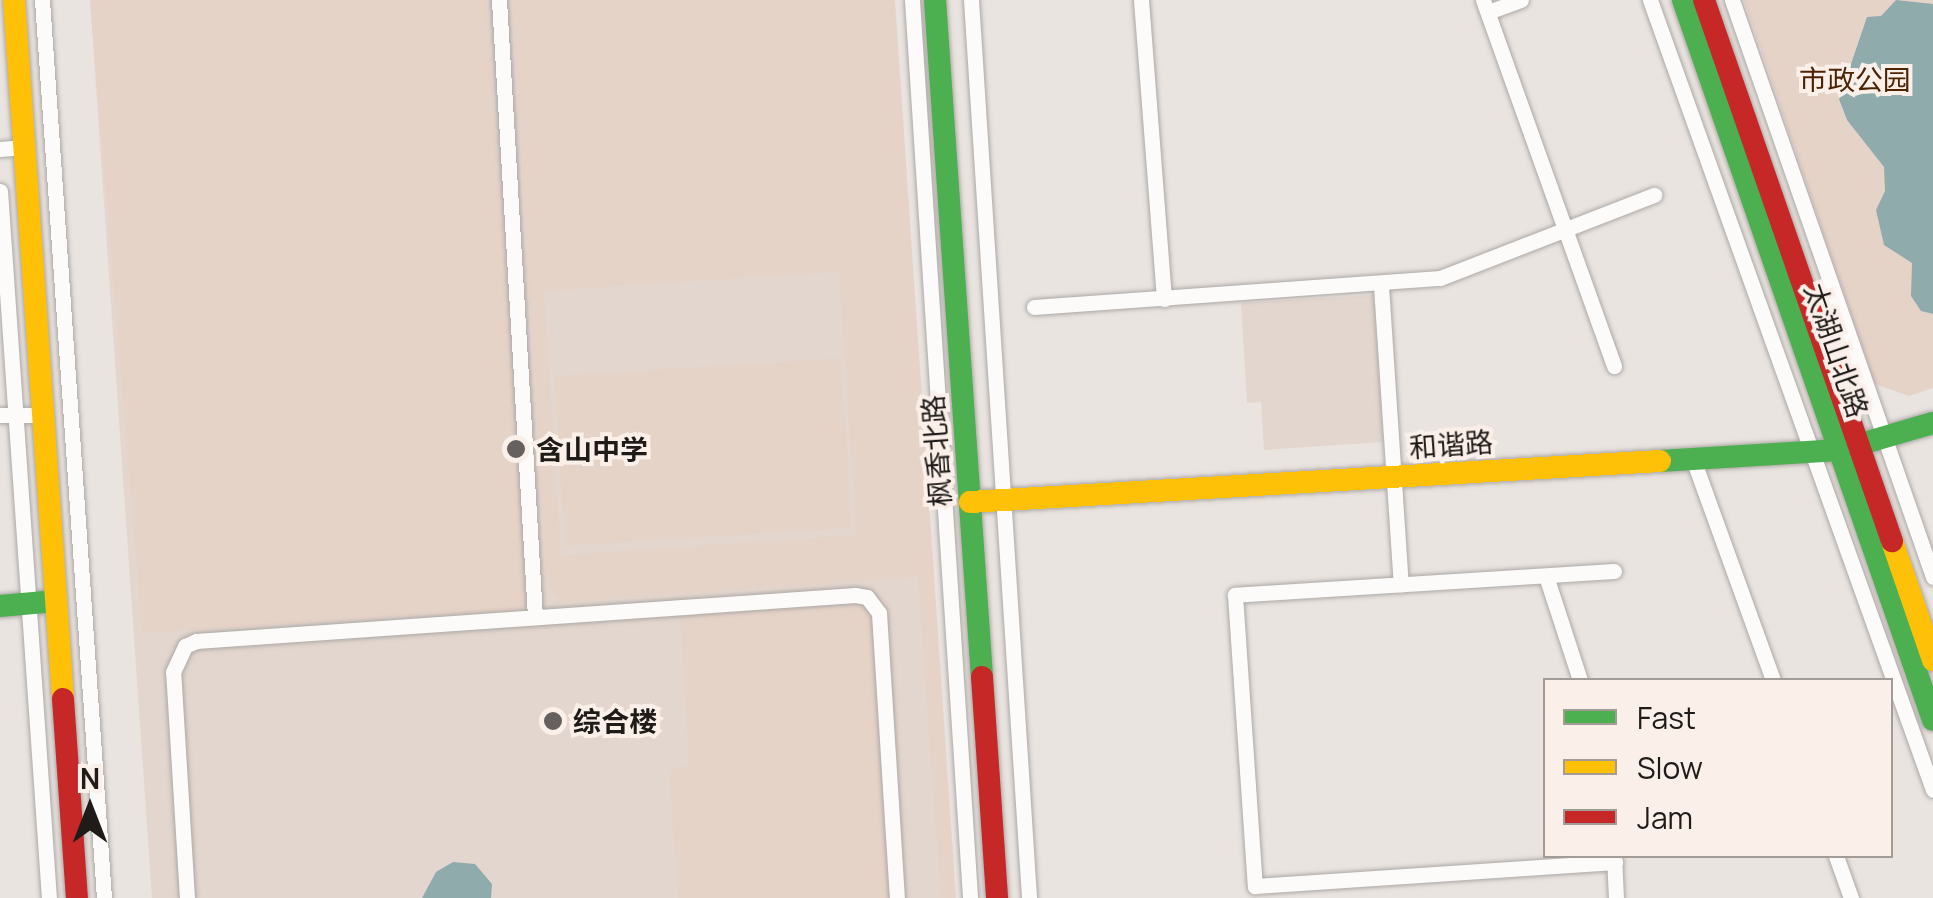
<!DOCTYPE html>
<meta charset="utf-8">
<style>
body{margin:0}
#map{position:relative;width:1933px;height:898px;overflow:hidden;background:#eae4e0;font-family:Manrope,"Noto Sans SC",sans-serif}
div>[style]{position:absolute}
.built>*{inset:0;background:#e3d6ce}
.green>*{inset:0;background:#e6d3c8}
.water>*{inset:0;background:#90abac}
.roads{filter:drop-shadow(0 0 2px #aca8a5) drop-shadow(0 0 2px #aca8a5)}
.street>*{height:15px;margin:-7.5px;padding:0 7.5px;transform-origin:7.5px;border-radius:7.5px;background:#fcfbfa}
.fast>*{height:22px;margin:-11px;padding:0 11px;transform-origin:11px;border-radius:11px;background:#4caf50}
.slow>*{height:22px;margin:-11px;padding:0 11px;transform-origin:11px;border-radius:11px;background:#ffc107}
.jam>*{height:22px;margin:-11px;padding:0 11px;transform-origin:11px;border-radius:11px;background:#c62828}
.dots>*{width:28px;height:28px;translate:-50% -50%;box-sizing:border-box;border:5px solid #fbf0e9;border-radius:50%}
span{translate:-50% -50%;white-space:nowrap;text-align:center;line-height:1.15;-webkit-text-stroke:8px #fbf0e9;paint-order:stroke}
.park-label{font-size:28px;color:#4c2303}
.street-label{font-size:28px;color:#1f1b19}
.poi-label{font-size:28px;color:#1f1b19;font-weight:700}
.left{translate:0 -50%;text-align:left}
.legend{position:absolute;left:1543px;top:678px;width:350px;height:180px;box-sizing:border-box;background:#fbf0e9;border:2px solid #a39b96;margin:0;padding:12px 18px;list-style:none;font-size:30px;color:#1f1b19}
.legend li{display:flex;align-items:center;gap:20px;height:50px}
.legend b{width:50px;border:2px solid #a39b96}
.north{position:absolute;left:40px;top:758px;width:100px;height:100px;-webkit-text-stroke:8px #fbf0e9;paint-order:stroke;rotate:0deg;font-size:28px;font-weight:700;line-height:40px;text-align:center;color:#1f1b19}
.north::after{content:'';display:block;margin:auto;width:35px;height:45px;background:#1f1b19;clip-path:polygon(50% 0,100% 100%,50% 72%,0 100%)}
</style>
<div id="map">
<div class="built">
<div style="clip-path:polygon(90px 0,882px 0,940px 898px,152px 898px)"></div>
<div style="clip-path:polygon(1374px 295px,1383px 442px,1264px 450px,1261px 402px,1247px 403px,1241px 303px)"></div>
</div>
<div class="green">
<div style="clip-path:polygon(90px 0,486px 0,530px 602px,520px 610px,142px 633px)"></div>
<div style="clip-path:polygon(evenodd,513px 0,895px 0,956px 898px,940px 898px,918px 577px,560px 602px,547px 585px,513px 0,839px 272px,856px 535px,561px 555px,544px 291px,839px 272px)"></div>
<div style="clip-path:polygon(1744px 0,1933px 0,1933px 388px,1909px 396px,1875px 384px)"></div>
<div style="clip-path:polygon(841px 358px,852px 528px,565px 546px,554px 376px)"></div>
<div style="clip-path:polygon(856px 602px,872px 613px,889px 898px,678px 898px,669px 771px,689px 765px,680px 616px)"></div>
</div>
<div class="water">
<div style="clip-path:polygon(1896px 0,1933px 4px,1933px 314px,1921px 311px,1911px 296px,1912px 263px,1884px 245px,1876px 210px,1885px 191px,1884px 167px,1847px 120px,1839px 99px,1867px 17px,1881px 16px)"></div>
<div style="clip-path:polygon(453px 862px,475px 864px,492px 884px,491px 898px,422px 898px,436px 872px)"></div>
</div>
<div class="roads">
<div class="street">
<div style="left:42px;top:0;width:900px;rotate:86.05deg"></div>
<div style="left:499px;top:0;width:618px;rotate:86.66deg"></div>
<div style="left:912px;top:0;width:900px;rotate:86.3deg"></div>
<div style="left:971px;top:0;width:900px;rotate:86.3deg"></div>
<div style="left:1141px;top:0;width:300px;rotate:85.6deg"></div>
<div style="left:1483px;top:0;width:389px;rotate:70.3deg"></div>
<div style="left:1650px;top:0;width:839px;rotate:70.29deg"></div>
<div style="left:1732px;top:0;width:611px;rotate:70.79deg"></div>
<div style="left:1488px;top:12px;width:35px;rotate:-20deg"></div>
<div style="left:0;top:149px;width:24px;rotate:-5deg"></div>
<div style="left:0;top:191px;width:709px;rotate:86.04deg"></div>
<div style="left:1381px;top:286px;width:299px;rotate:86.2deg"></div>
<div style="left:1034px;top:307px;width:407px;rotate:-4.1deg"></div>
<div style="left:1440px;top:278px;width:230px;rotate:-21.2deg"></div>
<div style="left:0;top:415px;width:42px"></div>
<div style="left:1693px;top:459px;width:235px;rotate:70.1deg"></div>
<div style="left:1614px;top:571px;width:380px;rotate:176.4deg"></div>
<div style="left:1235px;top:595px;width:292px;rotate:86.1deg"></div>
<div style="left:1255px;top:886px;width:361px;rotate:-3.8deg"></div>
<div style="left:1546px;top:576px;width:109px;rotate:71.9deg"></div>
<div style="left:1614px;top:856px;width:42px;rotate:87.3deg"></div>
<div style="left:1836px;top:856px;width:45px;rotate:70.3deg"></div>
<div style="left:187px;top:898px;width:226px;rotate:-93.5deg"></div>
<div style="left:173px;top:672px;width:29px;rotate:-65deg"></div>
<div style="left:185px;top:646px;width:12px;rotate:-24deg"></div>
<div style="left:196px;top:641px;width:661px;rotate:-3.99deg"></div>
<div style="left:855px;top:595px;width:12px;rotate:9deg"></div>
<div style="left:867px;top:597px;width:20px;rotate:53deg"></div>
<div style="left:879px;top:613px;width:286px;rotate:86.4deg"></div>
</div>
<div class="fast">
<div style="left:935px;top:0;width:679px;rotate:86.03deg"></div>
<div style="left:1683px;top:0;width:762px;rotate:70.85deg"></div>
<div style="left:1660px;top:461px;width:180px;rotate:-3.5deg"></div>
<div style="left:1840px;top:450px;width:97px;rotate:-16.2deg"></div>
<div style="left:0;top:606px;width:56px;rotate:-5.1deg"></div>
</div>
<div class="slow">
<div style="left:14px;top:0;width:701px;rotate:85.99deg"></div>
<div style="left:970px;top:502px;width:691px;rotate:-3.4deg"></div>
<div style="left:1892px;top:541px;width:126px;rotate:71deg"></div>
</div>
<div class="jam">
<div style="left:1704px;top:0;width:573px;rotate:70.84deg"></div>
<div style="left:982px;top:677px;width:222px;rotate:86.1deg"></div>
<div style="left:63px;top:699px;width:199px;rotate:86deg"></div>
</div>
</div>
<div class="dots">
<div style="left:516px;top:449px;background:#66615f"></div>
<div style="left:553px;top:721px;background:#66615f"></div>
</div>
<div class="park-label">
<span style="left:1855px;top:79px">市政公园</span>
</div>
<div class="street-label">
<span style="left:1837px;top:350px;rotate:71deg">太湖山北路</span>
<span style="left:1451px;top:444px;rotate:-4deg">和谐路</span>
<span style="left:936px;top:451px;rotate:-94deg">枫香北路</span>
</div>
<div class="poi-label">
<span class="left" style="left:536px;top:449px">含山中学</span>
<span class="left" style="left:573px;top:721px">综合楼</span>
</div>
<ul class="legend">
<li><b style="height:12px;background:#4caf50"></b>Fast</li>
<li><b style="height:12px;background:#ffc107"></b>Slow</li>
<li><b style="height:12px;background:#c62828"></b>Jam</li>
</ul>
<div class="north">N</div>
</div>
